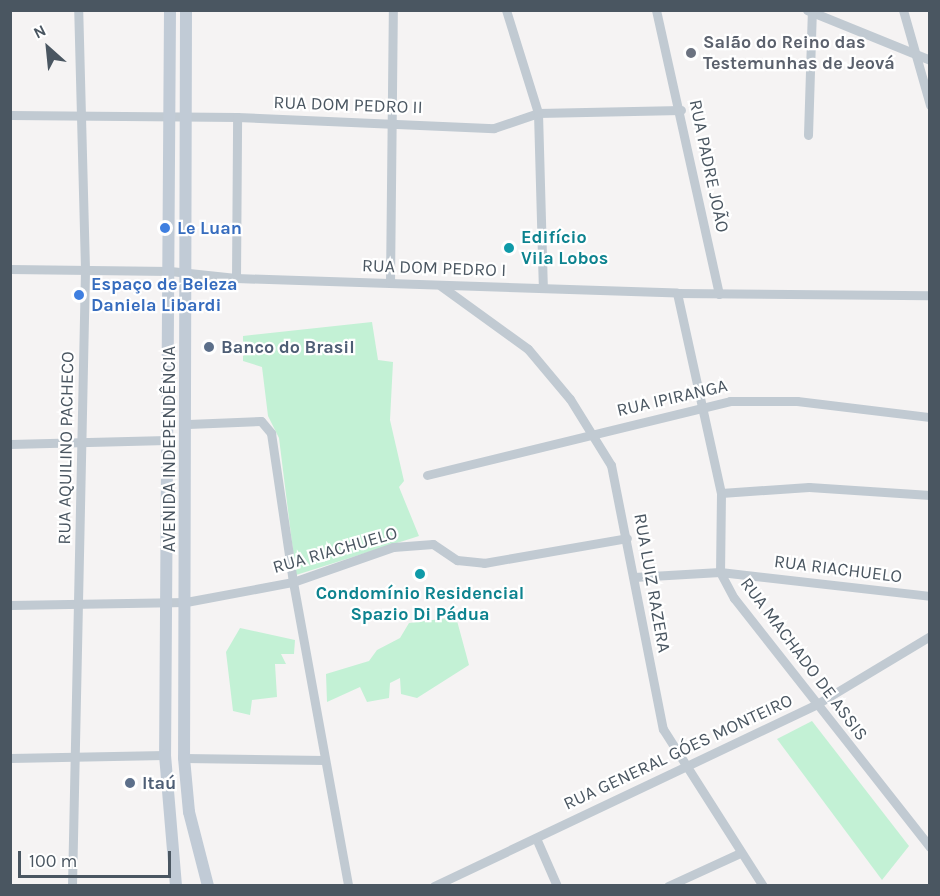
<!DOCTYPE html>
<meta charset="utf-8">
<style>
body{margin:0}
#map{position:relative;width:940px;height:896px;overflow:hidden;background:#f5f3f3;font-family:Karla,sans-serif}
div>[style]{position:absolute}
.green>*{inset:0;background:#c3f1d5}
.street>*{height:9px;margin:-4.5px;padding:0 4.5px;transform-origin:4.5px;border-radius:4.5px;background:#c1cad2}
.secondary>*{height:12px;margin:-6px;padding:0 6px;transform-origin:6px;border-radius:6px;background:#c1cbd6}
.dots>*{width:16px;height:16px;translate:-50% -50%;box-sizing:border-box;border:3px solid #fff;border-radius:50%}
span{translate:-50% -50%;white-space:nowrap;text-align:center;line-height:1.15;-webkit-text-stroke:4.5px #fff;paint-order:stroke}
.worship-label{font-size:18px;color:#5b616d;font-weight:700}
.left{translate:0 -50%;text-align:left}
.street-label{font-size:18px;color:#4a5661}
.shop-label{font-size:18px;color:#366cbe;font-weight:700}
.culture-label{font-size:18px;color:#0d838f;font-weight:700}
.service-label{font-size:18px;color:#4e5e75;font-weight:700}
.frame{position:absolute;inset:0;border:12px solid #4a5661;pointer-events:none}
.north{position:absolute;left:18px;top:18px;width:60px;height:60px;-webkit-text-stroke:4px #fff;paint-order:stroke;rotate:333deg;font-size:16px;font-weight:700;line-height:24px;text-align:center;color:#4a5661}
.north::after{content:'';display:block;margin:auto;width:21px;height:27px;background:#4a5661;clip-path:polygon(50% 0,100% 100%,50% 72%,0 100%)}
.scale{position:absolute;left:18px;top:851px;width:153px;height:27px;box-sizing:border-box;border:3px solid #4a5661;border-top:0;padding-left:8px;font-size:18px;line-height:21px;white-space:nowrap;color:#4a5661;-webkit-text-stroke:4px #fff;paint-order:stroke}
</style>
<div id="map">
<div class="green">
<div style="clip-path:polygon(372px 322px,378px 360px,393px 362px,390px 420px,404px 481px,399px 487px,419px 536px,296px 575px,279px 438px,268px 416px,262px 367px,243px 361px,243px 336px)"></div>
<div style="clip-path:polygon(456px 617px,469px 665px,417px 698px,401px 694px,400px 678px,390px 683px,389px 698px,367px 702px,360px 687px,327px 702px,326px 674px,369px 661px,377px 650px,400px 638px,409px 623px)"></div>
<div style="clip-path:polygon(240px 628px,295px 640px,294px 654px,281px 654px,286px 664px,275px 664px,277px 697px,252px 700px,250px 715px,233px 711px,226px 652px)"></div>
<div style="clip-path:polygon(812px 721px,909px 846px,882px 880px,777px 739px)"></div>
</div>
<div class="street">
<div style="left:506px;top:10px;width:108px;rotate:72.7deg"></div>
<div style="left:538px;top:113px;width:174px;rotate:88.4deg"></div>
<div style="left:656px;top:10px;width:291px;rotate:77.5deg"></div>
<div style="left:807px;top:10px;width:133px;rotate:22.1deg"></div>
<div style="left:903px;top:10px;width:99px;rotate:74.1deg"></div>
<div style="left:10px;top:115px;width:227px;rotate:0.5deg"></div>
<div style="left:237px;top:117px;width:257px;rotate:2.5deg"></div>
<div style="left:494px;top:128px;width:46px;rotate:-18.8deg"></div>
<div style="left:538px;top:113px;width:143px;rotate:-1.2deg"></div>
<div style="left:808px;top:135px;width:125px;rotate:-88.2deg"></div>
<div style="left:10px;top:269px;width:160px;rotate:0.7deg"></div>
<div style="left:170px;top:271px;width:66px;rotate:6.1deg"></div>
<div style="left:236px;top:278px;width:441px;rotate:1.9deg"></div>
<div style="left:677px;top:293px;width:253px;rotate:0.5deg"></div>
<div style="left:236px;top:278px;width:161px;rotate:-89.6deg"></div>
<div style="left:390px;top:283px;width:273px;rotate:-89.4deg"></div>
<div style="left:441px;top:286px;width:107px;rotate:35.9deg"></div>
<div style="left:528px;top:349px;width:65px;rotate:50deg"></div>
<div style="left:570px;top:399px;width:78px;rotate:58.2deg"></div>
<div style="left:611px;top:465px;width:269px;rotate:78.9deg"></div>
<div style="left:663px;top:729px;width:186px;rotate:57.5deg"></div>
<div style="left:677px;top:293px;width:205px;rotate:77.6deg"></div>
<div style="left:721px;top:493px;width:79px;rotate:90.7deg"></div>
<div style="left:720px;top:572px;width:30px;rotate:62deg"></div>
<div style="left:734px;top:598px;width:317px;rotate:51.8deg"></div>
<div style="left:188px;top:424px;width:73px;rotate:-2.4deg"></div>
<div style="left:261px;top:421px;width:16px;rotate:50deg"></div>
<div style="left:271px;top:433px;width:151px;rotate:81.6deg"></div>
<div style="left:293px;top:582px;width:309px;rotate:79.7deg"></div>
<div style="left:10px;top:444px;width:157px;rotate:-1.5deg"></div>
<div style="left:427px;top:475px;width:312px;rotate:-13.7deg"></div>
<div style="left:730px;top:401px;width:67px"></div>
<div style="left:797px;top:401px;width:134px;rotate:6.9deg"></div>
<div style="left:721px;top:493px;width:88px;rotate:-3.9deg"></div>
<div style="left:809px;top:487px;width:121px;rotate:3.8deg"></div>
<div style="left:634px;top:577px;width:86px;rotate:-3.3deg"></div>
<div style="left:720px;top:572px;width:211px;rotate:6.5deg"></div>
<div style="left:10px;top:605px;width:176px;rotate:-1deg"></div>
<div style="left:186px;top:602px;width:109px;rotate:-10.6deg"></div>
<div style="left:293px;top:582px;width:106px;rotate:-19.3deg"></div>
<div style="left:393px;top:547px;width:40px;rotate:-4.3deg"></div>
<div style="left:433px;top:544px;width:29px;rotate:34deg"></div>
<div style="left:457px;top:560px;width:27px;rotate:6deg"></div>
<div style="left:484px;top:563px;width:145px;rotate:-9.9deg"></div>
<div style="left:10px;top:758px;width:155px;rotate:-1.1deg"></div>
<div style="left:184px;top:758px;width:140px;rotate:0.8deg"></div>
<div style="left:536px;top:838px;width:52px;rotate:66.4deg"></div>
<div style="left:72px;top:886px;width:617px;rotate:-88.79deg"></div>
<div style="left:85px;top:269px;width:259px;rotate:-91.5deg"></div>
<div style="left:434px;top:886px;width:424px;rotate:-25.4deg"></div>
<div style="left:817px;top:704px;width:132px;rotate:-31deg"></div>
<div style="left:668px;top:886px;width:79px;rotate:-24.6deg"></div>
</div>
<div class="secondary">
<div style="left:170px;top:10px;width:745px;rotate:90.38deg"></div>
<div style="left:165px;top:755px;width:131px;rotate:85.2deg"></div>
<div style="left:186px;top:10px;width:748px;rotate:90.15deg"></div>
<div style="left:184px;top:758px;width:54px;rotate:84.7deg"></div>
<div style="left:189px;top:812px;width:76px;rotate:75.6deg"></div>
</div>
<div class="dots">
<div style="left:691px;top:53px;background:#6b7280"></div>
<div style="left:165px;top:228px;background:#3f7fe0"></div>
<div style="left:509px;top:248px;background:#0f9aa8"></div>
<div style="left:79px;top:295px;background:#3f7fe0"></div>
<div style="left:209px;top:347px;background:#5c6f8a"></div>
<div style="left:420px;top:574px;background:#0f9aa8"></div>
<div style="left:130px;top:783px;background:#5c6f8a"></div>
</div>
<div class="worship-label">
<span class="left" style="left:703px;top:53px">Salão do Reino das<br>Testemunhas de Jeová</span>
</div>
<div class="street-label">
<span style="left:348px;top:105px;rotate:2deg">RUA DOM PEDRO II</span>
<span style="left:709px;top:166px;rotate:78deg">RUA PADRE JOÃO</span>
<span style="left:434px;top:268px;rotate:2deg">RUA DOM PEDRO I</span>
<span style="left:672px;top:398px;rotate:-13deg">RUA IPIRANGA</span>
<span style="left:66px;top:448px;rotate:-89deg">RUA AQUILINO PACHECO</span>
<span style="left:169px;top:449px;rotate:-90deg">AVENIDA INDEPENDÊNCIA</span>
<span style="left:335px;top:550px;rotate:-16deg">RUA RIACHUELO</span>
<span style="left:838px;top:569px;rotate:7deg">RUA RIACHUELO</span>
<span style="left:652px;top:583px;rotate:80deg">RUA LUIZ RAZERA</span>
<span style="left:804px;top:659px;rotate:53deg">RUA MACHADO DE ASSIS</span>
<span style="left:678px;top:752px;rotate:-25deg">RUA GENERAL GÓES MONTEIRO</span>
</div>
<div class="shop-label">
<span class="left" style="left:177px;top:228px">Le Luan</span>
<span class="left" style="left:91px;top:295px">Espaço de Beleza<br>Daniela Libardi</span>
</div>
<div class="culture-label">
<span class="left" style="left:521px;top:248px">Edifício<br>Vila Lobos</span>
<span style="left:420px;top:604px">Condomínio Residencial<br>Spazio Di Pádua</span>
</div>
<div class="service-label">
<span class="left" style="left:221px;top:347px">Banco do Brasil</span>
<span class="left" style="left:142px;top:783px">Itaú</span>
</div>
<div class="frame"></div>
<div class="north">N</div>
<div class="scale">100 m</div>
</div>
